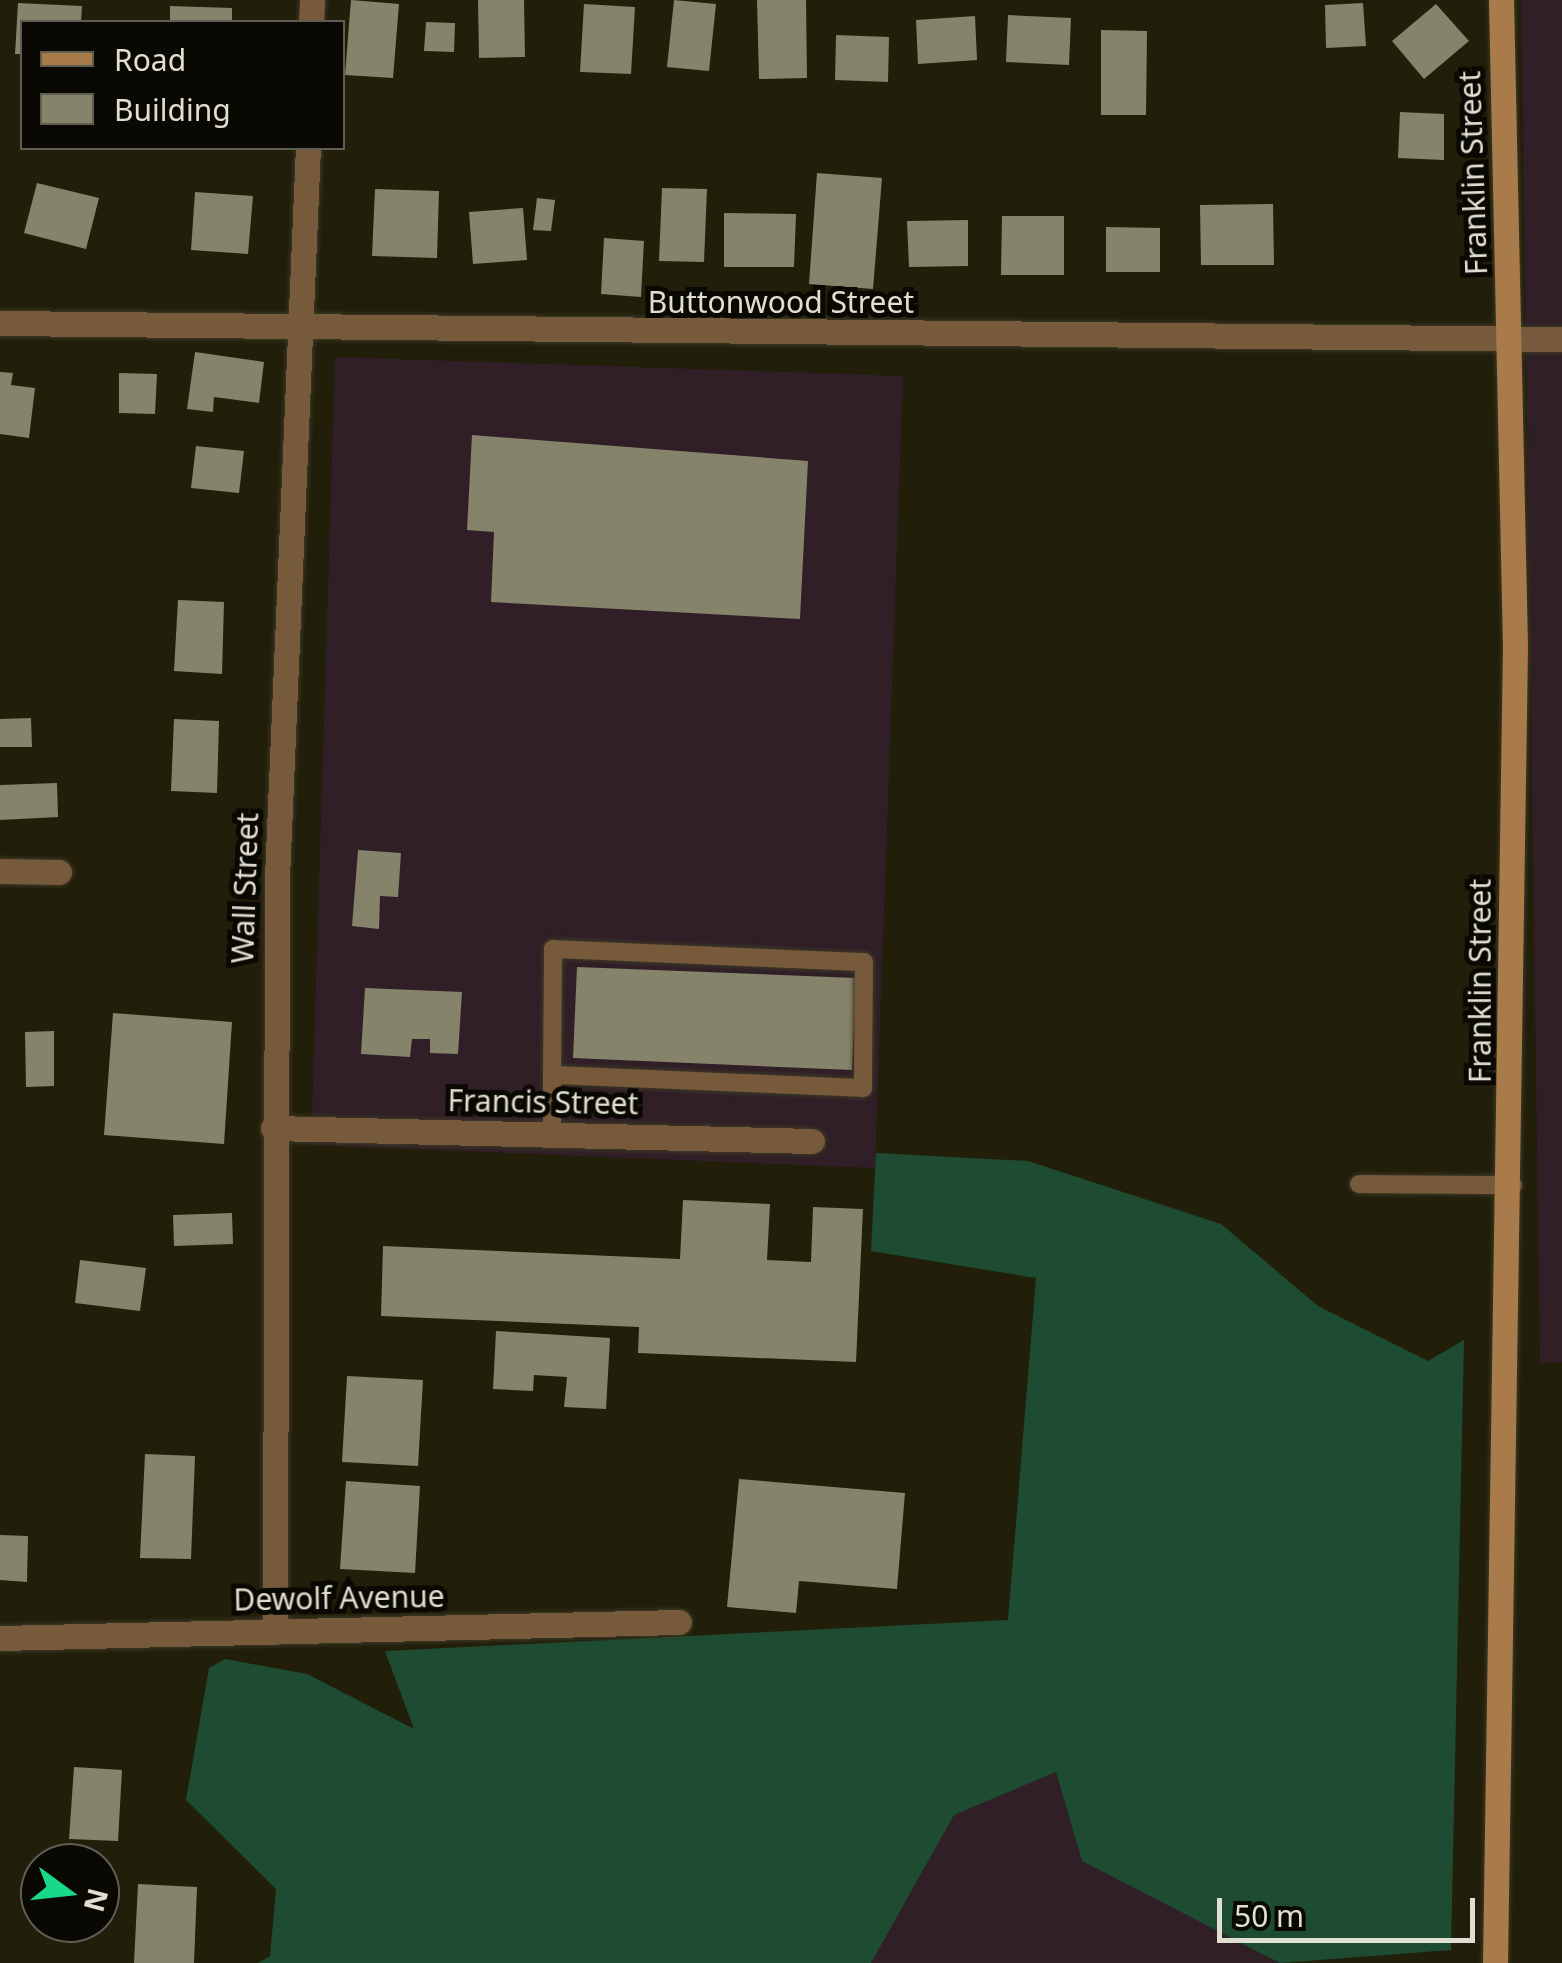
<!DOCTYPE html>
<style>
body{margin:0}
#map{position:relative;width:1562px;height:1963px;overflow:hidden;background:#211e0a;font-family:"Noto Sans",sans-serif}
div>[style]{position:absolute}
.commercial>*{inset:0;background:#301f27}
.forest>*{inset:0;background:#1e4c32}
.building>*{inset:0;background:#86836b}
.roads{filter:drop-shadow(0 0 2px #3c3926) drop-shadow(0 0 2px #3c3926)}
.lane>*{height:18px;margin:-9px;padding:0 9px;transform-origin:9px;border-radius:9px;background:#765a3b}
.street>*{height:25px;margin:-12.5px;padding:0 12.5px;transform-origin:12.5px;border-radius:12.5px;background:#765a3b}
.secondary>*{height:25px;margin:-12.5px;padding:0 12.5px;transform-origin:12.5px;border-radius:12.5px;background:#a97b4a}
span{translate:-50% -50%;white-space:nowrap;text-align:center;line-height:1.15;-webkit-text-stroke:10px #090802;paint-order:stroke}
.street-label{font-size:30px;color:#e0ded1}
.legend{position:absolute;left:20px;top:20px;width:325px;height:130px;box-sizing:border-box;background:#090802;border:2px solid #5f5e55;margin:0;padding:12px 18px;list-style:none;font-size:30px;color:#e0ded1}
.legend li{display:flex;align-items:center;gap:20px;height:50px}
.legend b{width:50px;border:2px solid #5f5e55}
.north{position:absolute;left:20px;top:1843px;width:100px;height:100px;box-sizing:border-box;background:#090802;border:2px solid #5f5e55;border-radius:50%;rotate:105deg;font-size:28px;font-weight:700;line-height:40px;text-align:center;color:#e0ded1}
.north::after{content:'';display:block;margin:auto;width:35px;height:45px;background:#17d989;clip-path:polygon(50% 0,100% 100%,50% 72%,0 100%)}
.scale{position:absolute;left:1217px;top:1898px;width:258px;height:45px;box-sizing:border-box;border:5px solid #e0ded1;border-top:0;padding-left:12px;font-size:30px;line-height:35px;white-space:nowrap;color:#e0ded1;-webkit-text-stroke:8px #090802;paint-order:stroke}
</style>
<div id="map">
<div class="commercial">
<div style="clip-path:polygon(1521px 0,1562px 0,1562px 1362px,1540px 1363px)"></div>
<div style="clip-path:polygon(335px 357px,903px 376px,875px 1168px,311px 1145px)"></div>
<div style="clip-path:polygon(1056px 1772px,1082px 1861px,1280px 1963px,871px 1963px,954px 1815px)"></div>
</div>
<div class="forest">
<div style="clip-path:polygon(876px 1153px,1028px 1161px,1221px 1224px,1318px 1306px,1428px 1361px,1464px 1340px,1451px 1950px,1280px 1963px,1082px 1861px,1056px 1772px,954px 1815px,871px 1963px,258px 1963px,270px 1956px,276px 1889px,186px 1800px,209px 1668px,225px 1659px,307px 1674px,414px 1729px,385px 1651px,1008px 1620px,1036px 1278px,871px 1251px)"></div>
</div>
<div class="building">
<div style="clip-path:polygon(351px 0,399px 4px,393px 78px,345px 75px)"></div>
<div style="clip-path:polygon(478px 0,524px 0,525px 57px,479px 58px)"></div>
<div style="clip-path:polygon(674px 0,716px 4px,709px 71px,667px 67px)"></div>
<div style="clip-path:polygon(757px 0,806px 0,807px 78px,759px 79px)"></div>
<div style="clip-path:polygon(18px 3px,82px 6px,81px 22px,22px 22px,22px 54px,15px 54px)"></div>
<div style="clip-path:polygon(1363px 3px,1366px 46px,1326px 48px,1325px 5px)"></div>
<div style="clip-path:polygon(584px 4px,635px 7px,631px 74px,580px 72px)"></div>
<div style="clip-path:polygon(1436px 4px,1469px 41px,1424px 79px,1392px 41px)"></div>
<div style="clip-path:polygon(170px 6px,232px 8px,232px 22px,170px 22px)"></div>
<div style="clip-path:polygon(1008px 15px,1071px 18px,1069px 65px,1006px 62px)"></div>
<div style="clip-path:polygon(975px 16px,977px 60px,918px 64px,916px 20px)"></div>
<div style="clip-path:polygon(426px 22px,455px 23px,454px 52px,424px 51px)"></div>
<div style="clip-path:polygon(1101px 30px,1147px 31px,1146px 115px,1101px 115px)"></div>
<div style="clip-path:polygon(836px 35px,889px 37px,888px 82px,835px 80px)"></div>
<div style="clip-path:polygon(1400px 112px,1444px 114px,1444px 160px,1398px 158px)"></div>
<div style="clip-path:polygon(817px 173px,882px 178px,873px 289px,809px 284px)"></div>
<div style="clip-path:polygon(37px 183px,99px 198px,86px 249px,24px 233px)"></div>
<div style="clip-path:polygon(662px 188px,707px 189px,704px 262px,659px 261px)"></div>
<div style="clip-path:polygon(375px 189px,439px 191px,437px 258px,372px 256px)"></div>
<div style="clip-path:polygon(195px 192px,253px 196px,248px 254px,191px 250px)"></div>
<div style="clip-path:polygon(537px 198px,555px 200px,551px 231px,533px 230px)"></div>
<div style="clip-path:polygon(1273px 204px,1274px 265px,1201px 265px,1200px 205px)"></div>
<div style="clip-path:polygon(523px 208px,527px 260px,473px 264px,469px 212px)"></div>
<div style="clip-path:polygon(724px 213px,796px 214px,794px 267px,724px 267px)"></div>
<div style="clip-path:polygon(1002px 216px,1064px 216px,1064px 275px,1001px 275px)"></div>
<div style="clip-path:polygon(968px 220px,968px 266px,909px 267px,907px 221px)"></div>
<div style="clip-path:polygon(1106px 227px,1160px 228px,1160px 272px,1106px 272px)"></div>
<div style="clip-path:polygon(604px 238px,644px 241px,641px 297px,601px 294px)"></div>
<div style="clip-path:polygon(195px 352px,264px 362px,259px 403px,214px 397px,213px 412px,187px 409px)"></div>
<div style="clip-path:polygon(0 372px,13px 373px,11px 385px,35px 388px,29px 438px,0 434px)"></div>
<div style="clip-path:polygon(119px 373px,157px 374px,155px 414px,119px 413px)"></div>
<div style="clip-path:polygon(472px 435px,808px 461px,800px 619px,491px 602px,494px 532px,467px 530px)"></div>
<div style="clip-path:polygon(196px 446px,244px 451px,239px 493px,191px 488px)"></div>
<div style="clip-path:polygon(178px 600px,224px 602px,222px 674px,174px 671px)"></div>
<div style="clip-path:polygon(31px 718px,32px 747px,0 747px,0 719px)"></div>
<div style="clip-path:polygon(174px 719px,219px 721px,217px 793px,171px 791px)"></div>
<div style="clip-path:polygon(57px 783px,58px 817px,0 820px,0 785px)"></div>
<div style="clip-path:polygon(358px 850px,401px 853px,398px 897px,380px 896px,379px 929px,352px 926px)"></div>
<div style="clip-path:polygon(577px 967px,856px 978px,852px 1070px,573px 1058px)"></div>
<div style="clip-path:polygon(365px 988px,462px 992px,458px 1054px,430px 1053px,430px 1039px,412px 1039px,410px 1057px,361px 1054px)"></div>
<div style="clip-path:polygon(113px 1013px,232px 1022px,224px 1144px,104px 1135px)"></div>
<div style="clip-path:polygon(54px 1031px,54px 1086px,26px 1087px,25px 1032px)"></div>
<div style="clip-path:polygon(683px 1200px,770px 1204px,767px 1260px,811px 1262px,813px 1207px,863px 1209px,856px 1362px,638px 1353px,639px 1327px,381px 1316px,383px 1246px,680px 1259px)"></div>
<div style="clip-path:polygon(232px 1213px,233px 1244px,174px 1246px,173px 1215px)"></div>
<div style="clip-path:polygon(80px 1260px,146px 1268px,140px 1311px,75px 1303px)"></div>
<div style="clip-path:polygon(496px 1331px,610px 1338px,606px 1409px,564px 1407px,567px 1377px,534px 1375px,533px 1391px,493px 1389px)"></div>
<div style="clip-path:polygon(347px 1376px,423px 1380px,418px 1466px,342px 1462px)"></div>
<div style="clip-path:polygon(145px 1454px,195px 1456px,191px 1559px,140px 1558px)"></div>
<div style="clip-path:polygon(739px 1479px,905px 1493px,897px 1589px,799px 1581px,796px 1613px,727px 1607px)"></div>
<div style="clip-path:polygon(346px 1481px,420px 1486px,415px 1573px,340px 1569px)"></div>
<div style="clip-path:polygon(0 1535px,28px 1536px,27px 1582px,0 1580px)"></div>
<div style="clip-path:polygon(74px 1767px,122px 1770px,118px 1841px,69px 1839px)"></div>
<div style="clip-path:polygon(138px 1884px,197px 1887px,194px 1963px,134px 1963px)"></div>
</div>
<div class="roads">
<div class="lane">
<div style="left:552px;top:1135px;width:60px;rotate:-90deg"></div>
<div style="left:552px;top:1075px;width:126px;rotate:-89.5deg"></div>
<div style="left:553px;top:949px;width:311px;rotate:2.4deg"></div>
<div style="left:864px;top:962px;width:126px;rotate:90.5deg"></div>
<div style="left:863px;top:1088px;width:311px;rotate:-177.6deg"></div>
<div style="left:1359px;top:1184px;width:154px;rotate:0.4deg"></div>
</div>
<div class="street">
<div style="left:311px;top:22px;width:22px;rotate:-87deg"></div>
<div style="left:0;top:323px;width:1562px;rotate:0.59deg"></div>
<div style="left:0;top:871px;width:59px;rotate:1deg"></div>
<div style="left:273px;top:1128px;width:539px;rotate:1.38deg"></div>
<div style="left:275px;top:1632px;width:755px;rotate:-89.85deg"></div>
<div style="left:277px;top:877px;width:730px;rotate:-87.57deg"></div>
<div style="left:0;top:1638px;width:679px;rotate:-1.35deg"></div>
</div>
<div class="secondary">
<div style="left:1495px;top:1963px;width:1316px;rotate:-89.13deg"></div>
<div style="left:1515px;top:647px;width:647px;rotate:-91.24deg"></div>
</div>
</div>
<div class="street-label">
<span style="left:1473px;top:173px;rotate:-92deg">Franklin Street</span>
<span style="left:781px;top:302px">Buttonwood Street</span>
<span style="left:245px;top:888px;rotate:-88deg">Wall Street</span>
<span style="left:1480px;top:981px;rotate:-90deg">Franklin Street</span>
<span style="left:543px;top:1102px;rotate:1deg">Francis Street</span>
<span style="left:339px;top:1598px;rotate:-1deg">Dewolf Avenue</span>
</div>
<ul class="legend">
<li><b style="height:12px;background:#a97b4a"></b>Road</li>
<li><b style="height:28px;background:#86836b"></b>Building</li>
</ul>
<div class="north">N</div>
<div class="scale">50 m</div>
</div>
